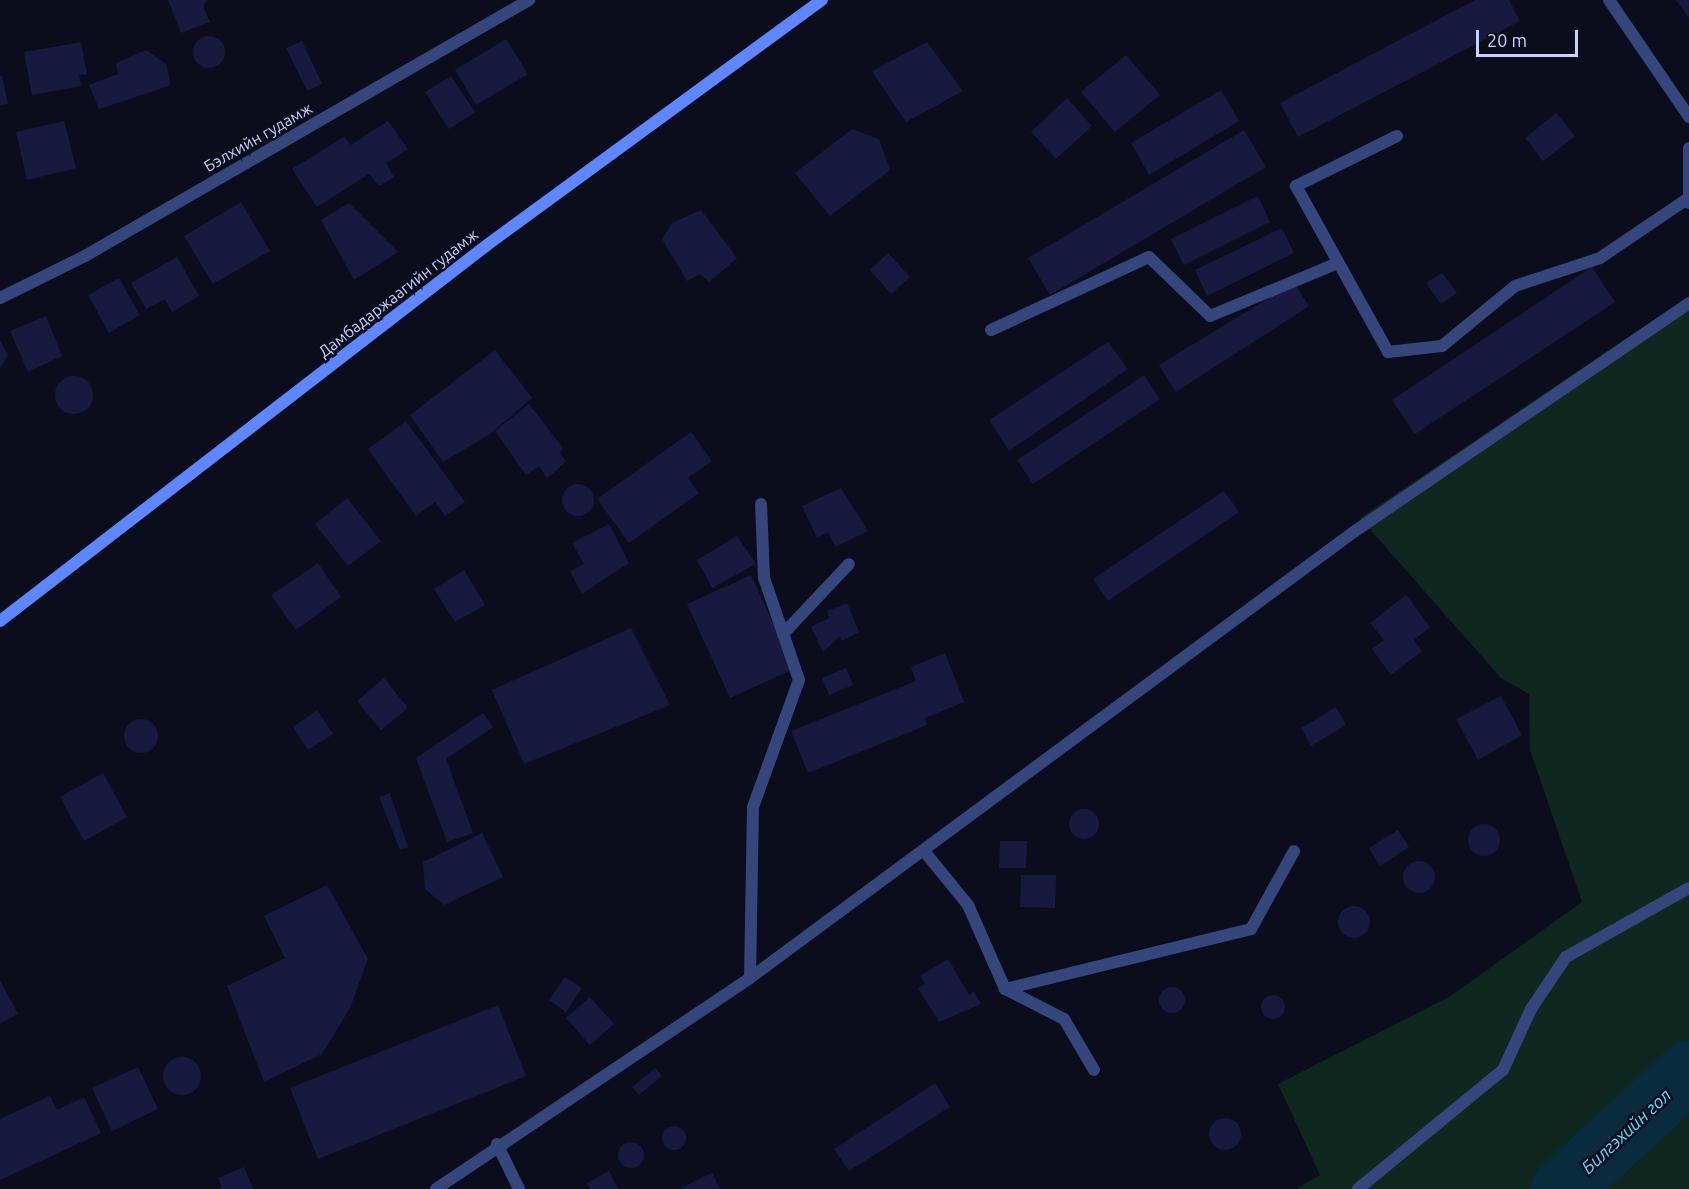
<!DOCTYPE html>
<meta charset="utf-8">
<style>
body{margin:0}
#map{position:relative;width:1689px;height:1189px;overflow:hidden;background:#0b0d1d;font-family:Ubuntu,sans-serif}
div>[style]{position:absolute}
.green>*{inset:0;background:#0e271f}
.river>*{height:62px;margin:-31px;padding:0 31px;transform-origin:31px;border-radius:31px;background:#0a2b3d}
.building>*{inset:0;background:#171a3e}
.round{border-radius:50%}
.lane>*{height:12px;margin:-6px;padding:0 6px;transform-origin:6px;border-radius:6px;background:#35467d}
.street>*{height:12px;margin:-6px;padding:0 6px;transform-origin:6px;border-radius:6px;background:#35467d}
.secondary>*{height:12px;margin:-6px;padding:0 6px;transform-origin:6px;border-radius:6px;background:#5e86ff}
span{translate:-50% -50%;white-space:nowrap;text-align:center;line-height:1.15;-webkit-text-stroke:5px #0b0d1d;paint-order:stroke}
.street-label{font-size:16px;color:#c7d0ff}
.water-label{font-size:18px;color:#55dfff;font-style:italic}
.scale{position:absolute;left:1476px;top:30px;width:102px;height:27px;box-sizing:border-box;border:3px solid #c7d0ff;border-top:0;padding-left:8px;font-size:18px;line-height:21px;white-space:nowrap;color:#c7d0ff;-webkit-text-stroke:4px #0b0d1d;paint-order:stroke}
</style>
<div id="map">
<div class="green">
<div style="clip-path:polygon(1689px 296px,1689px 1189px,1296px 1189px,1320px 1175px,1278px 1084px,1449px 997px,1582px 902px,1530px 750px,1529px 694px,1501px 678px,1360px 518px)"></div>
</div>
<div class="river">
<div style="left:1562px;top:1189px;width:173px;rotate:-42.7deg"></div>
</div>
<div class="building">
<div style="clip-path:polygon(168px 0,207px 0,203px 6px,210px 22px,181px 33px)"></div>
<div style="clip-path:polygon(1475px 0,1509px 0,1520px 21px,1298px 137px,1280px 103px)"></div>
<div style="clip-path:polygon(1676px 0,1689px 0,1689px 18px)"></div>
<div class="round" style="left:193px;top:36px;width:32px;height:32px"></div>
<div style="clip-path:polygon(506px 39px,528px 74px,476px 105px,455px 70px)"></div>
<div style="clip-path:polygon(302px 41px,322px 84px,307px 91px,286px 48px)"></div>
<div style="clip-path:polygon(81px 42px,87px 74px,79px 75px,81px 86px,32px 95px,24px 52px)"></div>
<div style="clip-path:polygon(927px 42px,963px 91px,906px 122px,872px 71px)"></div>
<div style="clip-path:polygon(146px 50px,166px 64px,171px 85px,99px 109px,89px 85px,118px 74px,116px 63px)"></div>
<div style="clip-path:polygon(1126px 55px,1160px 95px,1115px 132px,1081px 92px)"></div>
<div style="clip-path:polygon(2px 75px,8px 104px,0 105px,0 76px)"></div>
<div style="clip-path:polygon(451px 76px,475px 112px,449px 129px,425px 92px)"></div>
<div style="clip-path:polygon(1221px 90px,1239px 121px,1149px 175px,1131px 143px)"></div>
<div style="clip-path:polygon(1067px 98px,1092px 126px,1056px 159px,1031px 132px)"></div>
<div style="clip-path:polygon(1556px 113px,1575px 136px,1543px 161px,1525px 138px)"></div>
<div style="clip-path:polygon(64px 121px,76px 168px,27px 180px,16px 132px)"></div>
<div style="clip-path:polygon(388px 121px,408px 149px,386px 163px,394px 177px,379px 186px,369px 174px,317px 207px,292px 169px,344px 137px,351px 145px)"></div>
<div style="clip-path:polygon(852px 129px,879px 139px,890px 170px,830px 216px,795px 173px)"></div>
<div style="clip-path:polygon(1244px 130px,1266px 167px,1050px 295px,1028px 258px)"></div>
<div style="clip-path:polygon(1258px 196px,1270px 222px,1184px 265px,1171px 239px)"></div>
<div style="clip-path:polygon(241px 202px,270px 251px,213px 284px,184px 236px)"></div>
<div style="clip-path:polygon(349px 203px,398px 252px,354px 280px,321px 220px)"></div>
<div style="clip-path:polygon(701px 210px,737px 258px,709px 282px,700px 274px,687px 281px,662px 239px,672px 223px)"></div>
<div style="clip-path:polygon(1282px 228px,1294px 253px,1207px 296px,1195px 270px)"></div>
<div style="clip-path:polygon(888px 253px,910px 277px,891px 294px,870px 270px)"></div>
<div style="clip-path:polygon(177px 257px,199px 296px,172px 312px,165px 299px,146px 309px,131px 283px)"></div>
<div style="clip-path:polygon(1592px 267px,1615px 302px,1415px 434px,1392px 400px)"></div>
<div style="clip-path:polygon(1442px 273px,1457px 293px,1441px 304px,1426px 283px)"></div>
<div style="clip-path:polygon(119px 278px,140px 315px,109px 333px,88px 295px)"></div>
<div style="clip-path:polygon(1294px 283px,1309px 306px,1176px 392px,1159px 365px)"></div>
<div style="clip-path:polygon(46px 316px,62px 356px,28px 372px,10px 331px)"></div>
<div style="clip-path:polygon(0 340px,8px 355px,0 368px)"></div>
<div style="clip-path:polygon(1108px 342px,1128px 369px,1009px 451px,989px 420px)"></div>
<div style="clip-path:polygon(495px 350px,532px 398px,490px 434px,443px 462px,410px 415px)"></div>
<div style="clip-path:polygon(1144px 375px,1160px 399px,1033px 484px,1017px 460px)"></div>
<div class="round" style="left:55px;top:376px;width:38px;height:38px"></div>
<div style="clip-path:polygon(529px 404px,563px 448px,560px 453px,566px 462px,547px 478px,539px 466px,526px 475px,495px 431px)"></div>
<div style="clip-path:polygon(406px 421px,465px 502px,445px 516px,435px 502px,416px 516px,368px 449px)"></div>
<div style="clip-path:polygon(691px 432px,712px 461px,688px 478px,699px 493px,629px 543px,597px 499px)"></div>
<div class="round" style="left:562px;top:484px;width:32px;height:32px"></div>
<div style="clip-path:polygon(841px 488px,868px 531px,835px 547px,828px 532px,817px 538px,802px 506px)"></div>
<div style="clip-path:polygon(1224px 491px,1239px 512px,1108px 601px,1093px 579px)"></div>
<div style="clip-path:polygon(347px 498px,381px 541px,348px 566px,315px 524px)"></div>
<div style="clip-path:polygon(609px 524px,629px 563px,582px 594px,570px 571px,584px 564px,572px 543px)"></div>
<div style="clip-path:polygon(737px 536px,756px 564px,712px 588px,697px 560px)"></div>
<div style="clip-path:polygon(318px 563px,341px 597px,296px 630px,271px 595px)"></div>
<div style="clip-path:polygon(464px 570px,485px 605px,455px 622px,434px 589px)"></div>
<div style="clip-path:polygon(751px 575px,794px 669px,730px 698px,687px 604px)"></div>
<div style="clip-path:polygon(1406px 595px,1430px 627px,1414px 640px,1422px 651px,1391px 675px,1372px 649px,1384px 640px,1370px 623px)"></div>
<div style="clip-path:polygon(847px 603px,859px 632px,842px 641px,840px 636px,823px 652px,811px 627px,829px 618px,827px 611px)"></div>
<div style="clip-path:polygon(631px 628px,670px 705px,524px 764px,492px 690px)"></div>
<div style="clip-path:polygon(945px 653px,964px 702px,925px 718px,927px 725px,808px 773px,791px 731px,916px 681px,911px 667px)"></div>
<div style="clip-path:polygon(846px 668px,853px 685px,829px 695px,822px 678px)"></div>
<div style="clip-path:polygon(384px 678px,408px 708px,381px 730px,357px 701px)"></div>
<div style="clip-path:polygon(1501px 696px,1522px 735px,1478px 760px,1456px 719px)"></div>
<div style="clip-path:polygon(1336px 707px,1346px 725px,1311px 746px,1301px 728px)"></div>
<div style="clip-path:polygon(317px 710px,333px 734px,308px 750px,293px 727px)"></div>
<div style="clip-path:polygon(483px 713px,493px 727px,446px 759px,473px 833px,447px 842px,416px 758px)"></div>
<div class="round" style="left:124px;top:719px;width:34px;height:34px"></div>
<div style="clip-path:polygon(103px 773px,127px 817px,84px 841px,60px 797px)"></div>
<div style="clip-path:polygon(390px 793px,408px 847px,400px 850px,379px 797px)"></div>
<div class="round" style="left:1069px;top:809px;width:30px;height:30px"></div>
<div class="round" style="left:1468px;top:824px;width:32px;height:32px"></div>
<div style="clip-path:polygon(1398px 830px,1409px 847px,1380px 866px,1369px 848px)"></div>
<div style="clip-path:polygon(482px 833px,503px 877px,444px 905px,425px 889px,423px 862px)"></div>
<div style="clip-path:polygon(1000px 841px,1027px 841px,1026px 868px,999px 868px)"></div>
<div class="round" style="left:1403px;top:861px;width:32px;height:32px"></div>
<div style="clip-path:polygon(1021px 875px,1056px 875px,1055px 908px,1020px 907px)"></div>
<div style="clip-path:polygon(327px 885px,368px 959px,350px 1008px,322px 1054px,264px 1082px,227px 986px,285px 958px,264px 916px)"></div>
<div class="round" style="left:1338px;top:906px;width:32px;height:32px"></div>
<div style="clip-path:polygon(948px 959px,969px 995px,974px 992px,981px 1004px,939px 1022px,918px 988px,925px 984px,920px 976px)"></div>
<div style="clip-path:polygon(565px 977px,582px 988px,566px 1012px,549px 1000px)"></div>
<div style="clip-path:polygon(0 980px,18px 1014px,0 1023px)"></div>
<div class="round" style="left:1159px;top:987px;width:26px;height:26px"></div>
<div class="round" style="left:1261px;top:995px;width:24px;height:24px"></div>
<div style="clip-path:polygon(590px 997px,614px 1024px,590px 1045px,566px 1018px)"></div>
<div style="clip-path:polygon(498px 1005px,526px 1076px,318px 1159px,290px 1088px)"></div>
<div class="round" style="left:163px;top:1057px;width:38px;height:38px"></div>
<div style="clip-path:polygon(138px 1067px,158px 1109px,112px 1131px,92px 1088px)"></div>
<div style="clip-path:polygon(655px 1068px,662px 1076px,639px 1095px,632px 1087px)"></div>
<div style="clip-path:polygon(935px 1083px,950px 1107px,849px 1171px,834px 1149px)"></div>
<div style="clip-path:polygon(50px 1096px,57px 1110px,84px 1097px,101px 1133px,0 1180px,0 1119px)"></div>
<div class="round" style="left:1209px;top:1118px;width:32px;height:32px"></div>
<div class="round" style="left:662px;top:1126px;width:24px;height:24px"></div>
<div class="round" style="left:618px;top:1142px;width:26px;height:26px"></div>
<div style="clip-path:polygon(244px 1167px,253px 1189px,222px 1189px,218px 1178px)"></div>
<div style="clip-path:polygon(609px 1171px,618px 1189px,590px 1189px,587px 1183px)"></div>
<div style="clip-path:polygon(712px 1173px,720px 1189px,679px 1189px)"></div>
</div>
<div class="lane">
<div style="left:1358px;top:1189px;width:188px;rotate:-39.4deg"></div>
<div style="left:1503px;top:1070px;width:67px;rotate:-65.3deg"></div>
<div style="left:1531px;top:1009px;width:63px;rotate:-56.1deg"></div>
<div style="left:1566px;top:957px;width:141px;rotate:-29.3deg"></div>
</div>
<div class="street">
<div style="left:1609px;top:0;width:142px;rotate:55.6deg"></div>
<div style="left:1397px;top:136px;width:113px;rotate:153.7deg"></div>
<div style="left:1296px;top:186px;width:190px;rotate:61deg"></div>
<div style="left:1388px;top:352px;width:54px;rotate:-6.3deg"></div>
<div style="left:1442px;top:346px;width:94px;rotate:-39.4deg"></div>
<div style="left:1515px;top:286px;width:89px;rotate:-18.2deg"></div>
<div style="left:1600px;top:258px;width:105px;rotate:-34.1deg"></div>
<div style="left:1689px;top:148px;width:55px;rotate:90deg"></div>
<div style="left:0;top:298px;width:95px;rotate:-26.3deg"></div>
<div style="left:85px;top:256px;width:513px;rotate:-29.97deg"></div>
<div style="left:991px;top:330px;width:174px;rotate:-24.8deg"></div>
<div style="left:1149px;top:257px;width:85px;rotate:44deg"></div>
<div style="left:1210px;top:316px;width:139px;rotate:-22.5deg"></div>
<div style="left:783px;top:634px;width:96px;rotate:-46.7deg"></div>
<div style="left:924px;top:851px;width:70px;rotate:50.8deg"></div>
<div style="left:968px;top:905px;width:92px;rotate:66.2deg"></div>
<div style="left:1005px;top:989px;width:66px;rotate:27deg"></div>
<div style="left:1064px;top:1019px;width:59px;rotate:59.5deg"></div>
<div style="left:750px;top:978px;width:171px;rotate:-89deg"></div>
<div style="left:753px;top:807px;width:135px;rotate:-70.1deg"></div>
<div style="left:799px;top:680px;width:108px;rotate:-108.9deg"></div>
<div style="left:764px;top:578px;width:74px;rotate:-92.3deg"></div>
<div style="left:1005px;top:989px;width:253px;rotate:-13.7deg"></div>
<div style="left:1251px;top:929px;width:89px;rotate:-61.1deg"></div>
<div style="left:497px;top:1144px;width:50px;rotate:63.9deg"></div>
<div style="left:436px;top:1189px;width:378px;rotate:-33.9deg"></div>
<div style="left:750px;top:978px;width:752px;rotate:-36.46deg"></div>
<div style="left:1355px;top:531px;width:404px;rotate:-34.3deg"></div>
</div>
<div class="secondary">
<div style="left:0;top:621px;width:615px;rotate:-37.67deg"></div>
<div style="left:487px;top:245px;width:415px;rotate:-36.2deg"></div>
</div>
<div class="street-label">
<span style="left:258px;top:137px;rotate:-30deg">Бэлхийн гудамж</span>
<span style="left:398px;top:293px;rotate:-38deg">Дамбадаржаагийн гудамж</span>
</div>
<div class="water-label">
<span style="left:1626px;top:1131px;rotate:-43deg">Билгэхийн гол</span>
</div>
<div class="scale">20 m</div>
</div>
